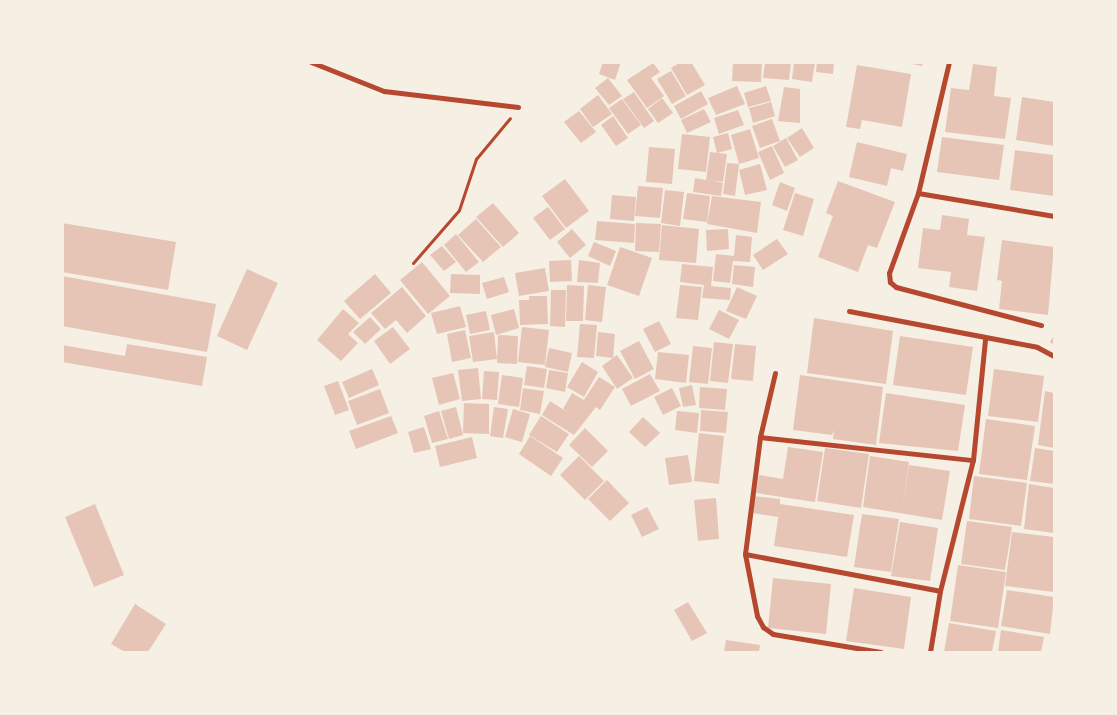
<!DOCTYPE html>
<style>
body{margin:0}
#map{position:relative;width:1117px;height:715px;overflow:hidden;background:#f6efe4;font-family:Raleway,sans-serif}
div>[style]{position:absolute}
.building>*{inset:0;background:#e6c5b7}
.path>*{height:3px;margin:-1.5px;padding:0 1.5px;transform-origin:1.5px;border-radius:1.5px;background:#b5482f}
.minor>*{height:5px;margin:-2.5px;padding:0 2.5px;transform-origin:2.5px;border-radius:2.5px;background:#b5482f}
span{translate:-50% -50%;white-space:nowrap;text-align:center;line-height:1.15;-webkit-text-stroke:5px #f6efe4;paint-order:stroke}
.frame{position:absolute;inset:0;border:64px solid #f6efe4;pointer-events:none}
</style>
<div id="map">
<div class="building">
<div style="clip-path:polygon(603px 62px,621px 62px,615px 80px,599px 74px)"></div>
<div style="clip-path:polygon(681px 62px,691px 62px,705px 85px,687px 95px,671px 68px)"></div>
<div style="clip-path:polygon(733px 62px,762px 62px,761px 82px,732px 81px)"></div>
<div style="clip-path:polygon(765px 62px,791px 62px,789px 80px,763px 78px)"></div>
<div style="clip-path:polygon(794px 62px,815px 62px,812px 82px,792px 79px)"></div>
<div style="clip-path:polygon(817px 62px,834px 62px,833px 74px,816px 72px)"></div>
<div style="clip-path:polygon(902px 62px,923px 62px,922px 66px)"></div>
<div style="clip-path:polygon(653px 63px,660px 72px,651px 78px,664px 96px,647px 108px,627px 80px)"></div>
<div style="clip-path:polygon(973px 64px,997px 67px,994px 96px,1011px 98px,1005px 139px,945px 132px,951px 88px,969px 90px)"></div>
<div style="clip-path:polygon(857px 65px,911px 74px,902px 127px,862px 120px,860px 129px,846px 127px)"></div>
<div style="clip-path:polygon(671px 71px,686px 96px,672px 104px,657px 79px)"></div>
<div style="clip-path:polygon(608px 78px,622px 96px,609px 105px,595px 88px)"></div>
<div style="clip-path:polygon(737px 86px,745px 104px,716px 115px,708px 98px)"></div>
<div style="clip-path:polygon(766px 86px,771px 101px,748px 107px,744px 93px)"></div>
<div style="clip-path:polygon(784px 87px,800px 89px,800px 123px,778px 121px)"></div>
<div style="clip-path:polygon(701px 91px,708px 104px,681px 119px,674px 106px)"></div>
<div style="clip-path:polygon(634px 92px,654px 121px,644px 128px,623px 99px)"></div>
<div style="clip-path:polygon(598px 95px,612px 114px,593px 127px,580px 109px)"></div>
<div style="clip-path:polygon(1022px 97px,1054px 102px,1054px 146px,1016px 140px)"></div>
<div style="clip-path:polygon(662px 98px,673px 113px,658px 123px,648px 109px)"></div>
<div style="clip-path:polygon(622px 99px,641px 125px,628px 134px,609px 108px)"></div>
<div style="clip-path:polygon(771px 102px,775px 116px,753px 123px,749px 108px)"></div>
<div style="clip-path:polygon(704px 109px,711px 122px,687px 133px,681px 120px)"></div>
<div style="clip-path:polygon(738px 110px,744px 125px,719px 134px,714px 118px)"></div>
<div style="clip-path:polygon(579px 111px,596px 132px,581px 143px,564px 122px)"></div>
<div style="clip-path:polygon(613px 116px,628px 138px,616px 146px,601px 125px)"></div>
<div style="clip-path:polygon(772px 119px,780px 141px,760px 148px,752px 126px)"></div>
<div style="clip-path:polygon(802px 128px,814px 148px,800px 157px,787px 138px)"></div>
<div style="clip-path:polygon(750px 129px,759px 158px,739px 164px,731px 135px)"></div>
<div style="clip-path:polygon(728px 133px,732px 149px,717px 153px,713px 137px)"></div>
<div style="clip-path:polygon(682px 134px,710px 137px,706px 172px,678px 169px)"></div>
<div style="clip-path:polygon(942px 137px,1004px 145px,999px 180px,937px 172px)"></div>
<div style="clip-path:polygon(786px 138px,798px 160px,785px 167px,773px 146px)"></div>
<div style="clip-path:polygon(857px 142px,907px 154px,903px 171px,891px 168px,887px 186px,849px 177px)"></div>
<div style="clip-path:polygon(772px 146px,784px 173px,770px 180px,758px 152px)"></div>
<div style="clip-path:polygon(649px 147px,675px 149px,672px 184px,646px 182px)"></div>
<div style="clip-path:polygon(1015px 150px,1054px 155px,1054px 196px,1010px 190px)"></div>
<div style="clip-path:polygon(710px 152px,727px 154px,723px 182px,710px 180px,723px 183px,721px 196px,693px 192px,695px 178px,706px 180px)"></div>
<div style="clip-path:polygon(727px 163px,739px 164px,735px 196px,723px 194px)"></div>
<div style="clip-path:polygon(760px 164px,767px 190px,745px 195px,739px 170px)"></div>
<div style="clip-path:polygon(565px 179px,589px 211px,566px 228px,542px 196px)"></div>
<div style="clip-path:polygon(838px 181px,895px 202px,877px 248px,868px 245px,858px 272px,818px 257px,833px 216px,826px 213px)"></div>
<div style="clip-path:polygon(780px 182px,795px 188px,787px 211px,772px 205px)"></div>
<div style="clip-path:polygon(638px 186px,663px 188px,660px 218px,635px 216px)"></div>
<div style="clip-path:polygon(665px 190px,684px 192px,680px 226px,661px 223px)"></div>
<div style="clip-path:polygon(687px 193px,710px 196px,707px 222px,683px 219px)"></div>
<div style="clip-path:polygon(795px 193px,814px 199px,803px 236px,783px 230px)"></div>
<div style="clip-path:polygon(612px 195px,636px 197px,634px 221px,610px 219px)"></div>
<div style="clip-path:polygon(712px 196px,761px 202px,757px 233px,707px 224px)"></div>
<div style="clip-path:polygon(493px 203px,519px 233px,503px 247px,476px 217px)"></div>
<div style="clip-path:polygon(548px 207px,565px 229px,550px 240px,533px 218px)"></div>
<div style="clip-path:polygon(942px 215px,969px 219px,967px 235px,985px 237px,977px 291px,949px 287px,951px 272px,918px 268px,923px 228px,940px 230px)"></div>
<div style="clip-path:polygon(476px 219px,501px 247px,483px 262px,458px 235px)"></div>
<div style="clip-path:polygon(597px 221px,635px 224px,634px 243px,595px 240px)"></div>
<div style="clip-path:polygon(62px 223px,176px 242px,168px 290px,62px 272px)"></div>
<div style="clip-path:polygon(636px 223px,661px 224px,659px 252px,635px 251px)"></div>
<div style="clip-path:polygon(662px 225px,699px 229px,696px 263px,659px 260px)"></div>
<div style="clip-path:polygon(572px 229px,586px 245px,570px 258px,557px 242px)"></div>
<div style="clip-path:polygon(728px 229px,729px 249px,707px 251px,706px 230px)"></div>
<div style="clip-path:polygon(456px 234px,479px 262px,466px 272px,444px 245px)"></div>
<div style="clip-path:polygon(736px 235px,752px 237px,750px 262px,733px 261px,730px 283px,713px 281px,716px 254px,734px 256px)"></div>
<div style="clip-path:polygon(777px 239px,788px 254px,763px 270px,753px 255px)"></div>
<div style="clip-path:polygon(1002px 240px,1054px 247px,1048px 315px,999px 309px,1002px 281px,997px 280px)"></div>
<div style="clip-path:polygon(594px 242px,616px 251px,610px 266px,588px 256px)"></div>
<div style="clip-path:polygon(442px 246px,456px 262px,444px 271px,430px 255px)"></div>
<div style="clip-path:polygon(620px 247px,652px 258px,639px 296px,607px 285px)"></div>
<div style="clip-path:polygon(571px 260px,572px 281px,550px 282px,549px 261px)"></div>
<div style="clip-path:polygon(579px 260px,600px 263px,598px 283px,577px 282px)"></div>
<div style="clip-path:polygon(422px 262px,450px 296px,428px 314px,400px 280px)"></div>
<div style="clip-path:polygon(682px 264px,713px 267px,711px 286px,731px 288px,730px 300px,702px 298px,704px 285px,680px 282px)"></div>
<div style="clip-path:polygon(734px 265px,755px 267px,753px 287px,732px 284px)"></div>
<div style="clip-path:polygon(545px 268px,549px 291px,519px 296px,515px 273px)"></div>
<div style="clip-path:polygon(247px 269px,278px 283px,247px 350px,217px 336px)"></div>
<div style="clip-path:polygon(375px 274px,391px 293px,360px 319px,344px 301px)"></div>
<div style="clip-path:polygon(451px 274px,480px 275px,480px 294px,450px 293px)"></div>
<div style="clip-path:polygon(62px 276px,216px 304px,207px 352px,62px 326px)"></div>
<div style="clip-path:polygon(504px 277px,509px 292px,487px 299px,482px 283px)"></div>
<div style="clip-path:polygon(567px 285px,584px 286px,583px 321px,566px 321px)"></div>
<div style="clip-path:polygon(588px 285px,606px 287px,602px 322px,585px 320px)"></div>
<div style="clip-path:polygon(680px 285px,702px 287px,698px 320px,676px 318px)"></div>
<div style="clip-path:polygon(402px 287px,426px 316px,407px 333px,396px 320px,385px 329px,371px 313px)"></div>
<div style="clip-path:polygon(737px 287px,757px 296px,746px 319px,726px 311px)"></div>
<div style="clip-path:polygon(551px 290px,566px 290px,565px 327px,550px 326px)"></div>
<div style="clip-path:polygon(529px 296px,547px 296px,548px 324px,520px 325px,519px 300px,529px 300px)"></div>
<div style="clip-path:polygon(460px 306px,466px 327px,437px 334px,431px 313px)"></div>
<div style="clip-path:polygon(343px 309px,359px 323px,348px 334px,358px 343px,341px 361px,317px 340px)"></div>
<div style="clip-path:polygon(514px 309px,519px 328px,496px 335px,491px 315px)"></div>
<div style="clip-path:polygon(719px 310px,739px 320px,729px 339px,709px 329px)"></div>
<div style="clip-path:polygon(486px 311px,490px 330px,470px 334px,466px 315px)"></div>
<div style="clip-path:polygon(370px 317px,381px 329px,365px 344px,353px 332px)"></div>
<div style="clip-path:polygon(814px 318px,893px 331px,886px 384px,807px 373px)"></div>
<div style="clip-path:polygon(659px 321px,671px 344px,655px 352px,643px 329px)"></div>
<div style="clip-path:polygon(580px 324px,597px 325px,594px 358px,577px 357px)"></div>
<div style="clip-path:polygon(393px 327px,410px 349px,390px 364px,374px 341px)"></div>
<div style="clip-path:polygon(522px 327px,549px 330px,545px 365px,518px 362px)"></div>
<div style="clip-path:polygon(465px 330px,471px 358px,452px 362px,447px 334px)"></div>
<div style="clip-path:polygon(494px 332px,497px 359px,473px 362px,469px 336px)"></div>
<div style="clip-path:polygon(598px 332px,615px 334px,613px 358px,596px 356px)"></div>
<div style="clip-path:polygon(498px 335px,518px 336px,517px 364px,497px 363px)"></div>
<div style="clip-path:polygon(1054px 335px,1054px 345px,1050px 342px)"></div>
<div style="clip-path:polygon(900px 336px,973px 347px,966px 395px,893px 385px)"></div>
<div style="clip-path:polygon(639px 341px,654px 369px,635px 379px,620px 351px)"></div>
<div style="clip-path:polygon(714px 342px,733px 344px,728px 383px,710px 381px)"></div>
<div style="clip-path:polygon(127px 344px,207px 357px,202px 386px,62px 362px,62px 345px,125px 356px)"></div>
<div style="clip-path:polygon(735px 344px,756px 346px,753px 381px,731px 379px)"></div>
<div style="clip-path:polygon(693px 346px,712px 348px,708px 384px,689px 382px)"></div>
<div style="clip-path:polygon(549px 348px,572px 353px,568px 372px,545px 367px)"></div>
<div style="clip-path:polygon(658px 352px,689px 355px,686px 383px,655px 379px)"></div>
<div style="clip-path:polygon(617px 355px,633px 378px,617px 389px,602px 366px)"></div>
<div style="clip-path:polygon(582px 362px,598px 372px,584px 397px,567px 387px)"></div>
<div style="clip-path:polygon(527px 366px,547px 369px,544px 388px,524px 385px)"></div>
<div style="clip-path:polygon(478px 368px,481px 399px,462px 401px,458px 370px)"></div>
<div style="clip-path:polygon(372px 369px,379px 385px,349px 398px,342px 382px)"></div>
<div style="clip-path:polygon(994px 369px,1044px 376px,1038px 422px,988px 416px)"></div>
<div style="clip-path:polygon(549px 370px,568px 373px,565px 392px,546px 388px)"></div>
<div style="clip-path:polygon(484px 371px,499px 372px,497px 400px,482px 399px)"></div>
<div style="clip-path:polygon(453px 373px,460px 399px,439px 405px,432px 378px)"></div>
<div style="clip-path:polygon(650px 374px,660px 391px,631px 406px,622px 389px)"></div>
<div style="clip-path:polygon(502px 375px,523px 378px,519px 407px,498px 404px)"></div>
<div style="clip-path:polygon(800px 375px,883px 387px,876px 445px,833px 439px,834px 430px,832px 435px,793px 430px)"></div>
<div style="clip-path:polygon(599px 377px,615px 387px,600px 410px,596px 407px,574px 435px,542px 415px,550px 401px,578px 419px,563px 409px,572px 393px,584px 400px)"></div>
<div style="clip-path:polygon(338px 381px,349px 410px,335px 415px,324px 386px)"></div>
<div style="clip-path:polygon(692px 385px,696px 405px,683px 407px,679px 388px)"></div>
<div style="clip-path:polygon(700px 387px,727px 389px,725px 410px,699px 408px)"></div>
<div style="clip-path:polygon(523px 388px,544px 391px,540px 414px,520px 410px)"></div>
<div style="clip-path:polygon(672px 388px,681px 406px,663px 415px,654px 397px)"></div>
<div style="clip-path:polygon(380px 389px,389px 413px,357px 425px,348px 401px)"></div>
<div style="clip-path:polygon(1045px 391px,1054px 393px,1054px 448px,1038px 445px)"></div>
<div style="clip-path:polygon(886px 393px,965px 405px,958px 451px,879px 443px)"></div>
<div style="clip-path:polygon(464px 403px,489px 404px,489px 434px,463px 433px)"></div>
<div style="clip-path:polygon(456px 407px,463px 435px,449px 439px,441px 411px)"></div>
<div style="clip-path:polygon(494px 407px,508px 409px,503px 438px,490px 436px)"></div>
<div style="clip-path:polygon(513px 409px,530px 414px,522px 442px,505px 437px)"></div>
<div style="clip-path:polygon(701px 410px,728px 412px,726px 433px,700px 431px)"></div>
<div style="clip-path:polygon(439px 411px,448px 439px,432px 443px,424px 416px)"></div>
<div style="clip-path:polygon(677px 411px,699px 413px,697px 433px,675px 430px)"></div>
<div style="clip-path:polygon(391px 416px,398px 433px,356px 449px,349px 431px)"></div>
<div style="clip-path:polygon(541px 416px,569px 434px,557px 452px,529px 435px)"></div>
<div style="clip-path:polygon(643px 417px,660px 433px,645px 447px,629px 432px)"></div>
<div style="clip-path:polygon(986px 419px,1035px 426px,1027px 480px,979px 474px)"></div>
<div style="clip-path:polygon(424px 427px,431px 449px,414px 453px,408px 432px)"></div>
<div style="clip-path:polygon(585px 428px,608px 451px,592px 467px,569px 445px)"></div>
<div style="clip-path:polygon(699px 433px,724px 436px,719px 484px,694px 481px)"></div>
<div style="clip-path:polygon(530px 436px,563px 458px,551px 476px,519px 454px)"></div>
<div style="clip-path:polygon(472px 437px,477px 458px,440px 467px,435px 446px)"></div>
<div style="clip-path:polygon(788px 447px,823px 452px,815px 502px,756px 493px,759px 475px,783px 479px)"></div>
<div style="clip-path:polygon(825px 448px,869px 454px,861px 508px,817px 501px)"></div>
<div style="clip-path:polygon(1035px 448px,1054px 451px,1054px 484px,1030px 481px)"></div>
<div style="clip-path:polygon(688px 455px,692px 482px,669px 485px,665px 458px)"></div>
<div style="clip-path:polygon(579px 456px,604px 481px,585px 500px,560px 475px)"></div>
<div style="clip-path:polygon(870px 456px,909px 462px,902px 510px,909px 465px,950px 471px,942px 520px,863px 507px)"></div>
<div style="clip-path:polygon(974px 476px,1027px 483px,1021px 526px,969px 519px)"></div>
<div style="clip-path:polygon(607px 480px,629px 503px,610px 521px,588px 499px)"></div>
<div style="clip-path:polygon(1029px 484px,1054px 488px,1054px 533px,1024px 529px)"></div>
<div style="clip-path:polygon(754px 496px,780px 499px,780px 504px,854px 515px,847px 557px,774px 546px,779px 511px,778px 517px,752px 513px)"></div>
<div style="clip-path:polygon(716px 498px,719px 539px,698px 541px,694px 500px)"></div>
<div style="clip-path:polygon(95px 504px,124px 575px,94px 587px,65px 517px)"></div>
<div style="clip-path:polygon(647px 507px,659px 529px,642px 537px,631px 515px)"></div>
<div style="clip-path:polygon(862px 514px,899px 519px,891px 572px,854px 567px)"></div>
<div style="clip-path:polygon(967px 521px,1012px 527px,1005px 570px,961px 564px)"></div>
<div style="clip-path:polygon(900px 522px,938px 528px,930px 581px,891px 576px)"></div>
<div style="clip-path:polygon(1012px 532px,1054px 537px,1054px 592px,1005px 586px)"></div>
<div style="clip-path:polygon(958px 565px,1006px 572px,998px 628px,950px 621px)"></div>
<div style="clip-path:polygon(773px 578px,831px 584px,826px 634px,768px 628px)"></div>
<div style="clip-path:polygon(854px 588px,911px 597px,904px 649px,846px 641px)"></div>
<div style="clip-path:polygon(1007px 590px,1054px 597px,1050px 634px,1001px 626px)"></div>
<div style="clip-path:polygon(688px 602px,707px 633px,692px 641px,674px 610px)"></div>
<div style="clip-path:polygon(135px 604px,166px 624px,148px 652px,125px 652px,111px 644px)"></div>
<div style="clip-path:polygon(949px 623px,996px 631px,992px 652px,944px 652px)"></div>
<div style="clip-path:polygon(1001px 630px,1044px 637px,1041px 652px,998px 652px)"></div>
<div style="clip-path:polygon(726px 640px,760px 645px,759px 652px,724px 652px)"></div>
</div>
<div class="path">
<div style="left:413px;top:263px;width:70px;rotate:-49deg"></div>
<div style="left:459px;top:210px;width:54px;rotate:-71.6deg"></div>
<div style="left:476px;top:159px;width:53px;rotate:-50.3deg"></div>
</div>
<div class="minor">
<div style="left:311px;top:62px;width:79px;rotate:21.7deg"></div>
<div style="left:384px;top:91px;width:135px;rotate:6.8deg"></div>
<div style="left:949px;top:62px;width:135px;rotate:103.3deg"></div>
<div style="left:918px;top:193px;width:85px;rotate:109.9deg"></div>
<div style="left:889px;top:273px;width:9px;rotate:84deg"></div>
<div style="left:890px;top:282px;width:8px;rotate:40deg"></div>
<div style="left:896px;top:287px;width:150px;rotate:14.7deg"></div>
<div style="left:918px;top:193px;width:138px;rotate:9.6deg"></div>
<div style="left:849px;top:311px;width:191px;rotate:10.8deg"></div>
<div style="left:1037px;top:347px;width:19px;rotate:28deg"></div>
<div style="left:775px;top:373px;width:66px;rotate:103.2deg"></div>
<div style="left:760px;top:437px;width:118px;rotate:97.3deg"></div>
<div style="left:745px;top:554px;width:63px;rotate:79deg"></div>
<div style="left:757px;top:616px;width:13px;rotate:61deg"></div>
<div style="left:763px;top:627px;width:12px;rotate:35deg"></div>
<div style="left:773px;top:634px;width:109px;rotate:9.5deg"></div>
<div style="left:760px;top:437px;width:214px;rotate:6.2deg"></div>
<div style="left:745px;top:554px;width:198px;rotate:10.7deg"></div>
<div style="left:930px;top:652px;width:62px;rotate:-80.7deg"></div>
<div style="left:940px;top:591px;width:135px;rotate:-75.9deg"></div>
<div style="left:973px;top:460px;width:122px;rotate:-84.3deg"></div>
</div>
<div class="frame"></div>
</div>
